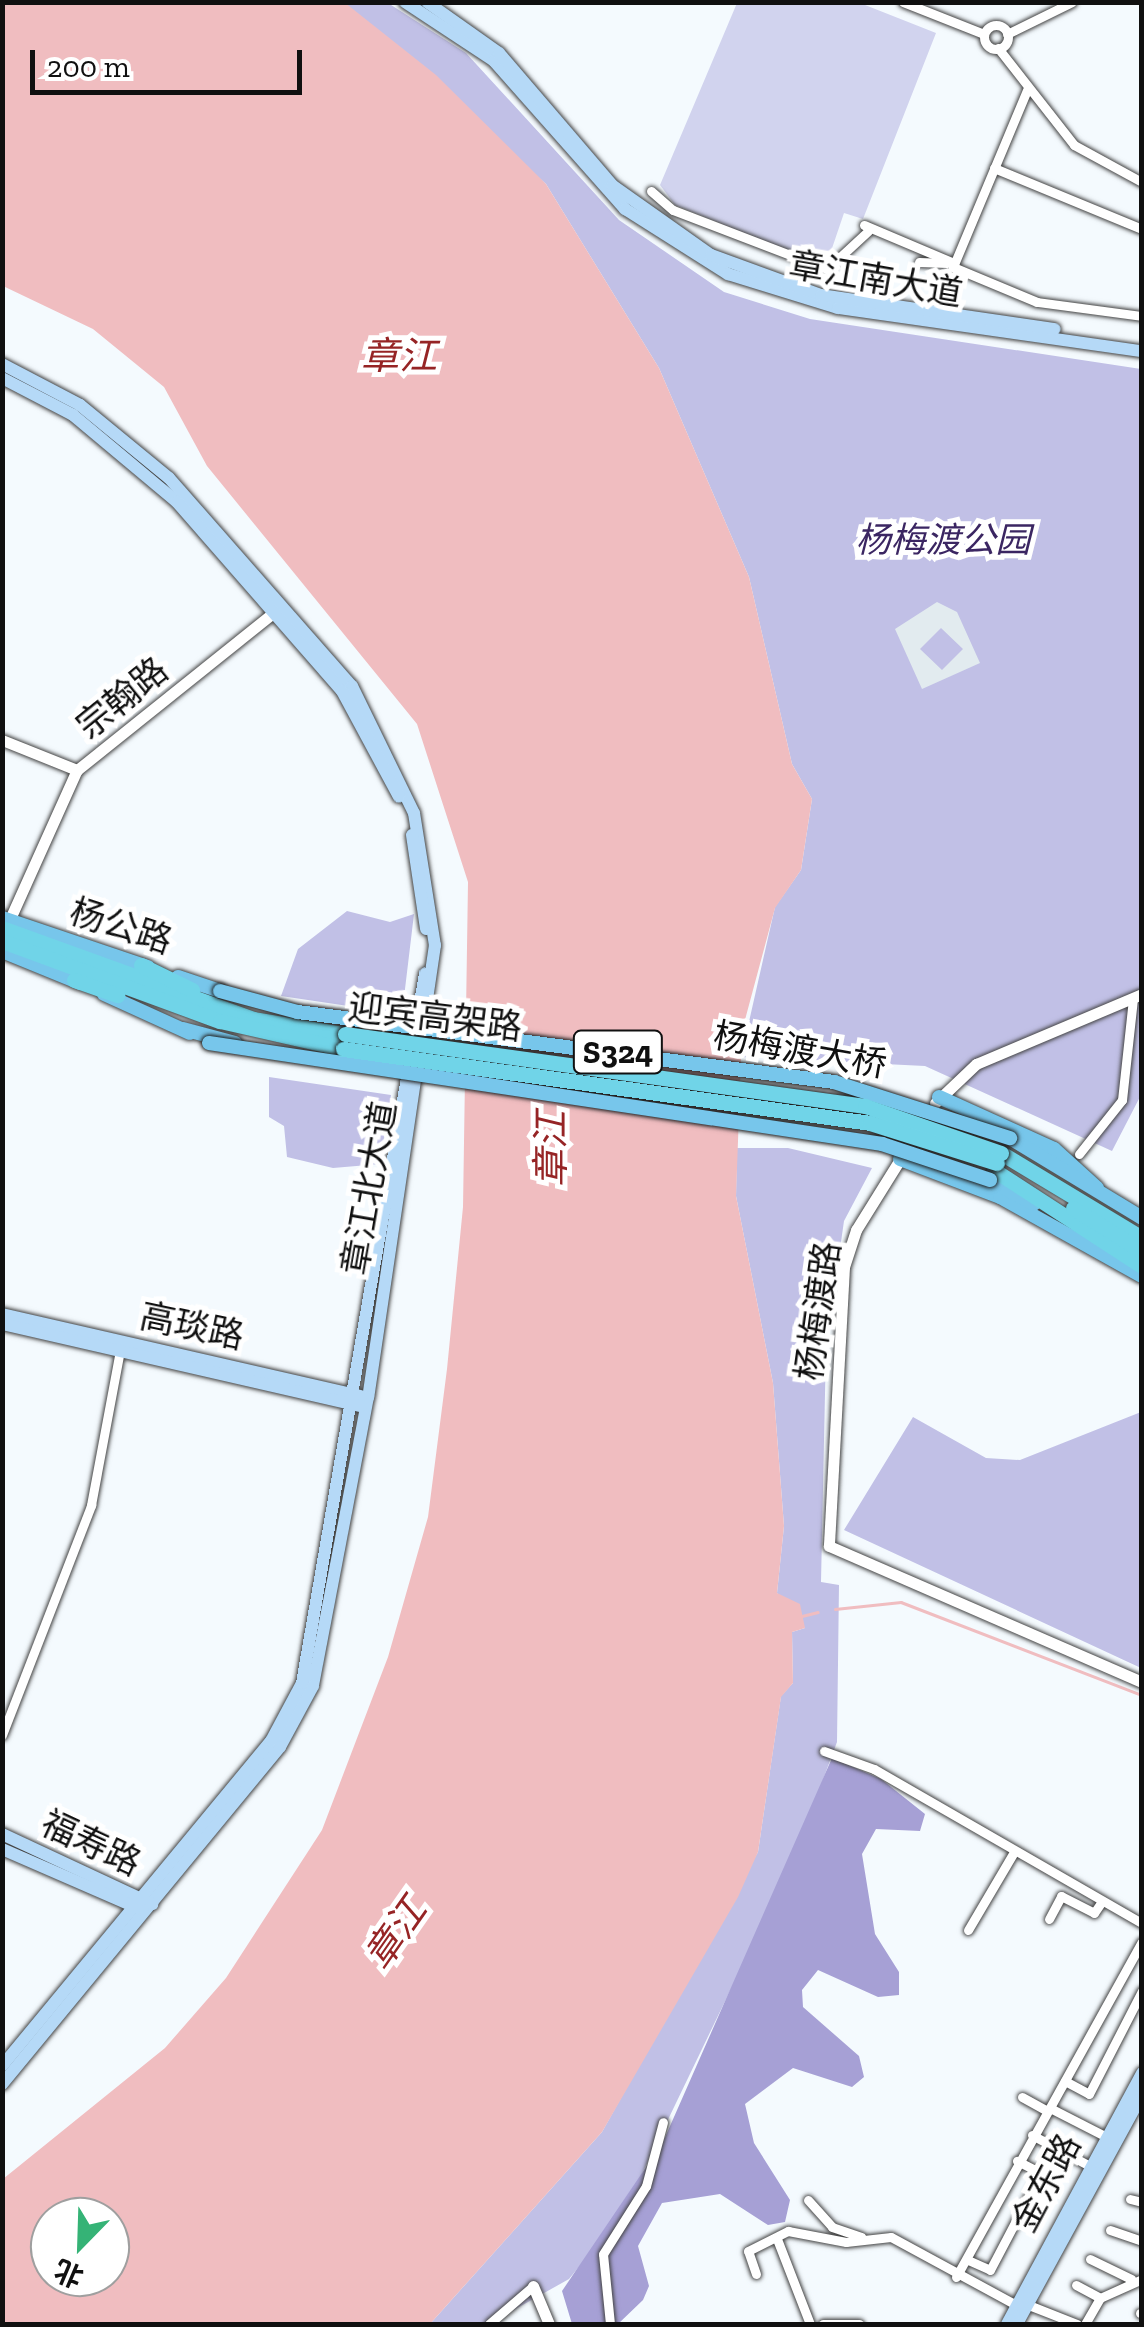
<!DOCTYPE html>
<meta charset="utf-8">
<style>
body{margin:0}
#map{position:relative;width:1144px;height:2327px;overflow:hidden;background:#f4fafe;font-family:"Zilla Slab","Noto Sans SC",serif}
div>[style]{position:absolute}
.green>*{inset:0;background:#c1c0e6}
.forest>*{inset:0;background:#a6a0d5}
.pitch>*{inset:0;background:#d1d3ee}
.plaza>*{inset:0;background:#e2ebef}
.water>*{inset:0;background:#f0bdc0}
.stream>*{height:2.5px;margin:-1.25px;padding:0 1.25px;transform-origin:1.25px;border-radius:1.25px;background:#f0bdc0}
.roads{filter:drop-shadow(0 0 2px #434343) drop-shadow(0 0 2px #434343)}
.minor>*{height:9px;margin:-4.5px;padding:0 4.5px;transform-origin:4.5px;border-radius:4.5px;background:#fff}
.minor>.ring{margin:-4.5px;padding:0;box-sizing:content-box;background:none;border:9px solid #fff;border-radius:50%}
.tertiary>*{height:11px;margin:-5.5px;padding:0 5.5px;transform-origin:5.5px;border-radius:5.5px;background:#fff}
.secondary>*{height:12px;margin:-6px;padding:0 6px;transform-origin:6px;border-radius:6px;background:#b5d9f7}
.primary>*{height:14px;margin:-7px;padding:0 7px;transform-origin:7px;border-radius:7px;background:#77c6eb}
.trunk>*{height:15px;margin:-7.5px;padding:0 7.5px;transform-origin:7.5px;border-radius:7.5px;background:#70d4e8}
.bridges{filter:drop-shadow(0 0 2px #212121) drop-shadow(0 0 2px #212121)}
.primary-bridge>*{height:14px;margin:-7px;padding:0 7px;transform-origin:7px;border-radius:7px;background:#77c6eb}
.trunk-bridge>*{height:15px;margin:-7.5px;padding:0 7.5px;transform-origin:7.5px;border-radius:7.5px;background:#70d4e8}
span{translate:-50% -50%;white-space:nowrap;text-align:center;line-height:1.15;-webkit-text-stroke:10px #fff;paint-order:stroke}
.shield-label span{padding:2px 8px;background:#fff;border:2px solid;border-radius:8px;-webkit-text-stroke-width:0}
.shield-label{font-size:32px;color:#101010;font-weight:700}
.street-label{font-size:35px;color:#101010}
.park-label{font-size:35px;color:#3b2662;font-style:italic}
.water-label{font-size:38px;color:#962425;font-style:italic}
.frame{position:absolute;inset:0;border:5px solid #101010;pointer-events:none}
.north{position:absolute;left:30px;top:2197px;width:100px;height:100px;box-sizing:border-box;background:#fff;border:2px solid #9f9f9f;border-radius:50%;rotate:203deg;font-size:28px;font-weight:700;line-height:40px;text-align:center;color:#101010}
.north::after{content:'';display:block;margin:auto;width:35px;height:45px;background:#35b376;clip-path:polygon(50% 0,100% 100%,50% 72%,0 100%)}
.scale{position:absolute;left:30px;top:50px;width:272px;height:45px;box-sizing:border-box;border:5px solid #101010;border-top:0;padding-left:12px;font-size:30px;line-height:35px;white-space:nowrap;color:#101010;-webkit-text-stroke:8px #fff;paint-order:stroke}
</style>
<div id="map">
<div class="green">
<div style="clip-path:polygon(344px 3px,388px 3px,466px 53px,619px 220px,724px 292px,810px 319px,1141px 369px,1142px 1093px,1112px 1151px,925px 1066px,741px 1057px,775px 907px,801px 870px,812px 799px,792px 764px,749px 577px,659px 368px,546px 184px)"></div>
<div style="clip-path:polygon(347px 911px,390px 922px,414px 914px,402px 1014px,281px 996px,298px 949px)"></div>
<div style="clip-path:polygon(269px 1077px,391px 1095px,380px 1164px,333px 1168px,287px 1157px,284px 1126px,269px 1117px)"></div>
<div style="clip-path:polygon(737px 1148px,788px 1148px,872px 1168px,844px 1221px,826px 1347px,821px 1582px,839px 1585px,837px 1742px,793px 1860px,624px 2211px,569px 2279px,489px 2324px,430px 2324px,602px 2132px,758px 1852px,781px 1696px,793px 1683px,792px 1632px,805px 1628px,777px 1593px,784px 1526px,773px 1383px,736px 1196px)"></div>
<div style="clip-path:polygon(1141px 1412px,1141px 1668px,844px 1530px,913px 1417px,986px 1458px,1020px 1460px)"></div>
</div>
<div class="forest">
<div style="clip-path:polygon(832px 1758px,881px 1779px,925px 1814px,920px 1831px,876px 1829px,862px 1854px,875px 1934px,899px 1972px,899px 1995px,878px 1997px,818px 1970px,802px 1990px,803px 2007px,859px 2056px,864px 2077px,852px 2087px,793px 2068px,745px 2104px,754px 2143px,790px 2200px,785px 2222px,768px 2225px,720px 2194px,662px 2203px,638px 2246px,649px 2286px,643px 2300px,618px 2324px,572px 2324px,562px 2291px,663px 2142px)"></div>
</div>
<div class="pitch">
<div style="clip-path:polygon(737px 3px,860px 3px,936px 33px,863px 219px,844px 213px,826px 266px,675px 205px,660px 185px)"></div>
</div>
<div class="plaza">
<div style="clip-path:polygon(evenodd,937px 602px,957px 612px,980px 663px,922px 689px,895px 629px,937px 602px,941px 628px,963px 649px,942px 670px,920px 649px,941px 628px)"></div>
</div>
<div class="water">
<div style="clip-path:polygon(evenodd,344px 2px,436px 75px,546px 184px,659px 368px,749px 577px,792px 764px,812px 799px,801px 870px,775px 908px,742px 1031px,736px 1196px,773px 1383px,784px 1526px,777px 1593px,800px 1604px,805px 1628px,792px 1632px,793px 1683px,781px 1697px,758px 1852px,738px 1897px,602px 2132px,430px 2324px,3px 2324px,3px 2179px,165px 2048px,226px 1978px,322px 1830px,388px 1657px,428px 1517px,447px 1369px,463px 1207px,468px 882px,417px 724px,207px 466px,164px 387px,93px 329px,3px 286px,3px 3px,344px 2px,50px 2217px,110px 2217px,110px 2277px,50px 2277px,50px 2217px)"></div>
</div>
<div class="stream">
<div style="left:835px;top:1609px;width:66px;rotate:-6.1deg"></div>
<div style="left:901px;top:1602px;width:258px;rotate:21.1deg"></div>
<div style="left:802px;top:1616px;width:16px;rotate:-14deg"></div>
</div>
<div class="roads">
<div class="minor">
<div style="left:903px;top:2px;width:87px;rotate:21.6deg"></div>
<div class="ring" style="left:984px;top:25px;width:15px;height:15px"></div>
<div style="left:1007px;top:34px;width:72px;rotate:-26.2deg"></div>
<div style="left:998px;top:48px;width:123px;rotate:51.9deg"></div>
<div style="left:1074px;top:145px;width:77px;rotate:28.6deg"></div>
<div style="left:1027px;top:90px;width:192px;rotate:112.7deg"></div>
<div style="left:953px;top:267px;width:91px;rotate:22.6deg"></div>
<div style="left:1037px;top:302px;width:106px;rotate:7.6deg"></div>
<div style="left:994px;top:168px;width:160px;rotate:22.4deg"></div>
<div style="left:651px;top:191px;width:29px;rotate:41deg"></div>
<div style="left:673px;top:210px;width:165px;rotate:21deg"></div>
<div style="left:827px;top:269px;width:56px;rotate:-42.8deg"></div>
<div style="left:864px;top:225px;width:98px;rotate:22.9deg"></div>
<div style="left:919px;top:262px;width:28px;rotate:2deg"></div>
<div style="left:1079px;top:1154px;width:69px;rotate:-51.5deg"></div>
<div style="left:1122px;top:1100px;width:103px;rotate:-83.8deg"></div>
<div style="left:2px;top:1735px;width:247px;rotate:-68.8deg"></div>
<div style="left:91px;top:1505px;width:158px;rotate:-79.4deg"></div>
<div style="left:824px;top:1751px;width:53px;rotate:19.8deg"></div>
<div style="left:874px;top:1769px;width:309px;rotate:29.9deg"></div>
<div style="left:1049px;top:1919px;width:26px;rotate:-62deg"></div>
<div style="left:1061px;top:1896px;width:37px;rotate:27deg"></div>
<div style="left:1094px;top:1913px;width:14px;rotate:-56deg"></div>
<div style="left:968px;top:1930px;width:91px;rotate:-59.5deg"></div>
<div style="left:1065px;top:2081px;width:27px;rotate:28deg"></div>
<div style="left:1089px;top:2094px;width:116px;rotate:-62.8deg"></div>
<div style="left:1022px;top:2097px;width:29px;rotate:29deg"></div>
<div style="left:1050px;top:2108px;width:62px;rotate:27deg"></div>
<div style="left:1032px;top:2135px;width:64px;rotate:28.2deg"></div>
<div style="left:1130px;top:2199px;width:12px;rotate:14deg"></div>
<div style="left:808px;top:2200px;width:36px;rotate:48deg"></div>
<div style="left:832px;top:2227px;width:31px;rotate:19deg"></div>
<div style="left:1110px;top:2230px;width:34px;rotate:19deg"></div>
<div style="left:777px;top:2239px;width:91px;rotate:68.8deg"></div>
<div style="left:1090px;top:2259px;width:46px;rotate:26deg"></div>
<div style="left:968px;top:2260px;width:24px;rotate:24deg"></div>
<div style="left:990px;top:2270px;width:110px;rotate:-62.3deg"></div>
<div style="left:1041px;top:2173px;width:27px;rotate:-153deg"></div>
<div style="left:756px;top:2274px;width:24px;rotate:-109deg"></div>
<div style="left:748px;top:2251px;width:45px;rotate:-26.6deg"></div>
<div style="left:788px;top:2231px;width:59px;rotate:10.7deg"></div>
<div style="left:846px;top:2242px;width:45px;rotate:-6.3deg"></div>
<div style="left:891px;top:2237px;width:142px;rotate:28.5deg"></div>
<div style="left:956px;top:2277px;width:383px;rotate:-61deg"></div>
<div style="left:1076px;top:2285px;width:27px;rotate:28deg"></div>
<div style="left:1026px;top:2304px;width:55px;rotate:21.4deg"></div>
<div style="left:1140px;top:2313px;width:2px;rotate:27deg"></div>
<div style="left:489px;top:2324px;width:58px;rotate:-40.8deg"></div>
<div style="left:610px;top:2324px;width:70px;rotate:-95.7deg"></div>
<div style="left:603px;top:2254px;width:80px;rotate:-57.7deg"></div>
<div style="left:646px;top:2186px;width:66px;rotate:-75.1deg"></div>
<div style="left:823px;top:2324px;width:36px"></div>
<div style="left:1085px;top:2324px;width:30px;rotate:-60deg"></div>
<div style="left:1100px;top:2298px;width:46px;rotate:-24.3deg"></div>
</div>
<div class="tertiary">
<div style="left:2px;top:740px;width:81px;rotate:21.8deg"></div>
<div style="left:9px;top:921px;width:166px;rotate:-65.8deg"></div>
<div style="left:77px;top:770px;width:256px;rotate:-38.7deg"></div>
<div style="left:935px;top:1103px;width:57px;rotate:-43.6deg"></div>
<div style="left:976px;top:1064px;width:180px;rotate:-22.9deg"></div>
<div style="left:917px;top:1132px;width:115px;rotate:121.9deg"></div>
<div style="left:856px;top:1230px;width:39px;rotate:108deg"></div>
<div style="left:844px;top:1267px;width:279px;rotate:93.1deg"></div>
<div style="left:829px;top:1546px;width:341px;rotate:23.5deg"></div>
<div style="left:533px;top:2286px;width:41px;rotate:67.2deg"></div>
</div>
<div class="secondary">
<div style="left:405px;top:2px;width:107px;rotate:33.5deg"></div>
<div style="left:494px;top:61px;width:198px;rotate:48.5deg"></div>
<div style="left:625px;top:209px;width:122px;rotate:32.3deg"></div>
<div style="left:728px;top:274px;width:115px;rotate:17.2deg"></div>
<div style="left:838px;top:308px;width:307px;rotate:8.1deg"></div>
<div style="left:427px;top:2px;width:88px;rotate:35.3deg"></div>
<div style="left:499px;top:53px;width:174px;rotate:49.4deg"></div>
<div style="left:612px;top:185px;width:121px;rotate:35.3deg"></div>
<div style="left:711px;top:255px;width:117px;rotate:20deg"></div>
<div style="left:821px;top:295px;width:236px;rotate:8.3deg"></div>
<div style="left:2px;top:364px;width:88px;rotate:27.7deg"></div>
<div style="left:80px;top:405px;width:115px;rotate:39.4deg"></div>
<div style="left:169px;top:478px;width:277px;rotate:48.7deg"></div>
<div style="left:352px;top:686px;width:141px;rotate:64deg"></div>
<div style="left:414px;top:813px;width:134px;rotate:81deg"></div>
<div style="left:435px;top:945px;width:457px;rotate:98.4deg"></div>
<div style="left:368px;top:1397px;width:294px;rotate:100.8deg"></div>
<div style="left:313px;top:1686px;width:69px;rotate:118.4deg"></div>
<div style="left:280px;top:1747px;width:437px;rotate:129.5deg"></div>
<div style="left:2px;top:378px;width:80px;rotate:27.5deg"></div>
<div style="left:73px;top:415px;width:136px;rotate:39.9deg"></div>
<div style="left:177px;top:502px;width:251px;rotate:48.9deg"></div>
<div style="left:342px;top:691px;width:120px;rotate:61.7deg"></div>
<div style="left:412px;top:835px;width:95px;rotate:81.5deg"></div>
<div style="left:2px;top:1314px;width:368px;rotate:12.9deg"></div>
<div style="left:2px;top:1324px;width:368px;rotate:12.9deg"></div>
<div style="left:2px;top:1834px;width:166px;rotate:25deg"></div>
<div style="left:2px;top:1849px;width:153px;rotate:23.5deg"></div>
<div style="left:2px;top:2066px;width:422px;rotate:-50.4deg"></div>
<div style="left:271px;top:1741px;width:66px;rotate:-61.9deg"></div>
<div style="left:302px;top:1683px;width:720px;rotate:-80.16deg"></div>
<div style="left:1007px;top:2324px;width:285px;rotate:-61.7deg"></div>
<div style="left:1017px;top:2324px;width:261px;rotate:-61.4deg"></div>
</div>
<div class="primary">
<div style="left:2px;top:918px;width:154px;rotate:18.6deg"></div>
<div style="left:2px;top:951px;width:84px;rotate:22.3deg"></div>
<div style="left:178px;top:977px;width:44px;rotate:18.4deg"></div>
<div style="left:104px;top:994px;width:94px;rotate:24.4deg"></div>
<div style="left:183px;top:1029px;width:54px;rotate:15.1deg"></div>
<div style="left:939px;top:1097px;width:126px;rotate:24.3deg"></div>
<div style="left:1054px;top:1149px;width:58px;rotate:42.2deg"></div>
<div style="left:1010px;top:1138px;width:154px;rotate:31.2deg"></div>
<div style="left:900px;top:1159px;width:107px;rotate:20.8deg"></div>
<div style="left:1000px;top:1197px;width:162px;rotate:29.1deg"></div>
<div style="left:990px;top:1180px;width:50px;rotate:28.6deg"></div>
</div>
<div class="trunk">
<div style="left:2px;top:928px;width:267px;rotate:19.9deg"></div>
<div style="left:253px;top:1019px;width:93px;rotate:9.3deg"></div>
<div style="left:2px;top:941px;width:232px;rotate:20.2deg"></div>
<div style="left:220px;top:1021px;width:126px;rotate:12.8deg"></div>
<div style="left:141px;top:965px;width:57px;rotate:26.1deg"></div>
<div style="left:74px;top:980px;width:46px;rotate:19.2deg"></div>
<div style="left:1001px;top:1153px;width:165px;rotate:31.1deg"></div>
<div style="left:994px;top:1170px;width:176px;rotate:33deg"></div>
<div style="left:1073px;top:1208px;width:81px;rotate:31.9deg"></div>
</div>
</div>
<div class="bridges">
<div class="primary-bridge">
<div style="left:220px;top:991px;width:81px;rotate:15.1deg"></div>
<div style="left:298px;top:1012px;width:541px;rotate:7.44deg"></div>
<div style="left:834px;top:1082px;width:185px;rotate:17.7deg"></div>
<div style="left:209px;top:1043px;width:681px;rotate:8.53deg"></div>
<div style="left:882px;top:1144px;width:114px;rotate:18.4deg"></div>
</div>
<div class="trunk-bridge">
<div style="left:345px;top:1034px;width:525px;rotate:7.88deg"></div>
<div style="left:865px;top:1106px;width:144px;rotate:19.1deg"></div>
<div style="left:343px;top:1049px;width:532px;rotate:7.99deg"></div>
<div style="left:870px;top:1123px;width:133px;rotate:17.5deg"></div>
</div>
</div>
<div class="shield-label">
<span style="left:618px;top:1052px">S324</span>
</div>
<div class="street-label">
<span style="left:876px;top:279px;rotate:10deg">章江南大道</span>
<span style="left:122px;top:698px;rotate:-39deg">宗翰路</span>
<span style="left:121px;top:926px;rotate:18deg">杨公路</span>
<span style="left:435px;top:1017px;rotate:7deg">迎宾高架路</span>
<span style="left:800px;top:1050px;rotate:10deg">杨梅渡大桥</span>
<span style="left:369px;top:1188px;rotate:-80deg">章江北大道</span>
<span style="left:818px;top:1311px;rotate:-82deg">杨梅渡路</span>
<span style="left:192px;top:1326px;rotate:12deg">高琰路</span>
<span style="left:91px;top:1843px;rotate:25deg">福寿路</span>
<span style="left:1046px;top:2183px;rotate:-62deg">金东路</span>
</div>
<div class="park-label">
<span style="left:943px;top:540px">杨梅渡公园</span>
</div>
<div class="water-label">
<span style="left:399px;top:357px">章江</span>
<span style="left:552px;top:1149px;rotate:-90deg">章江</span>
<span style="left:396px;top:1934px;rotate:-55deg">章江</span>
</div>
<div class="frame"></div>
<div class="north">北</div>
<div class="scale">200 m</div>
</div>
